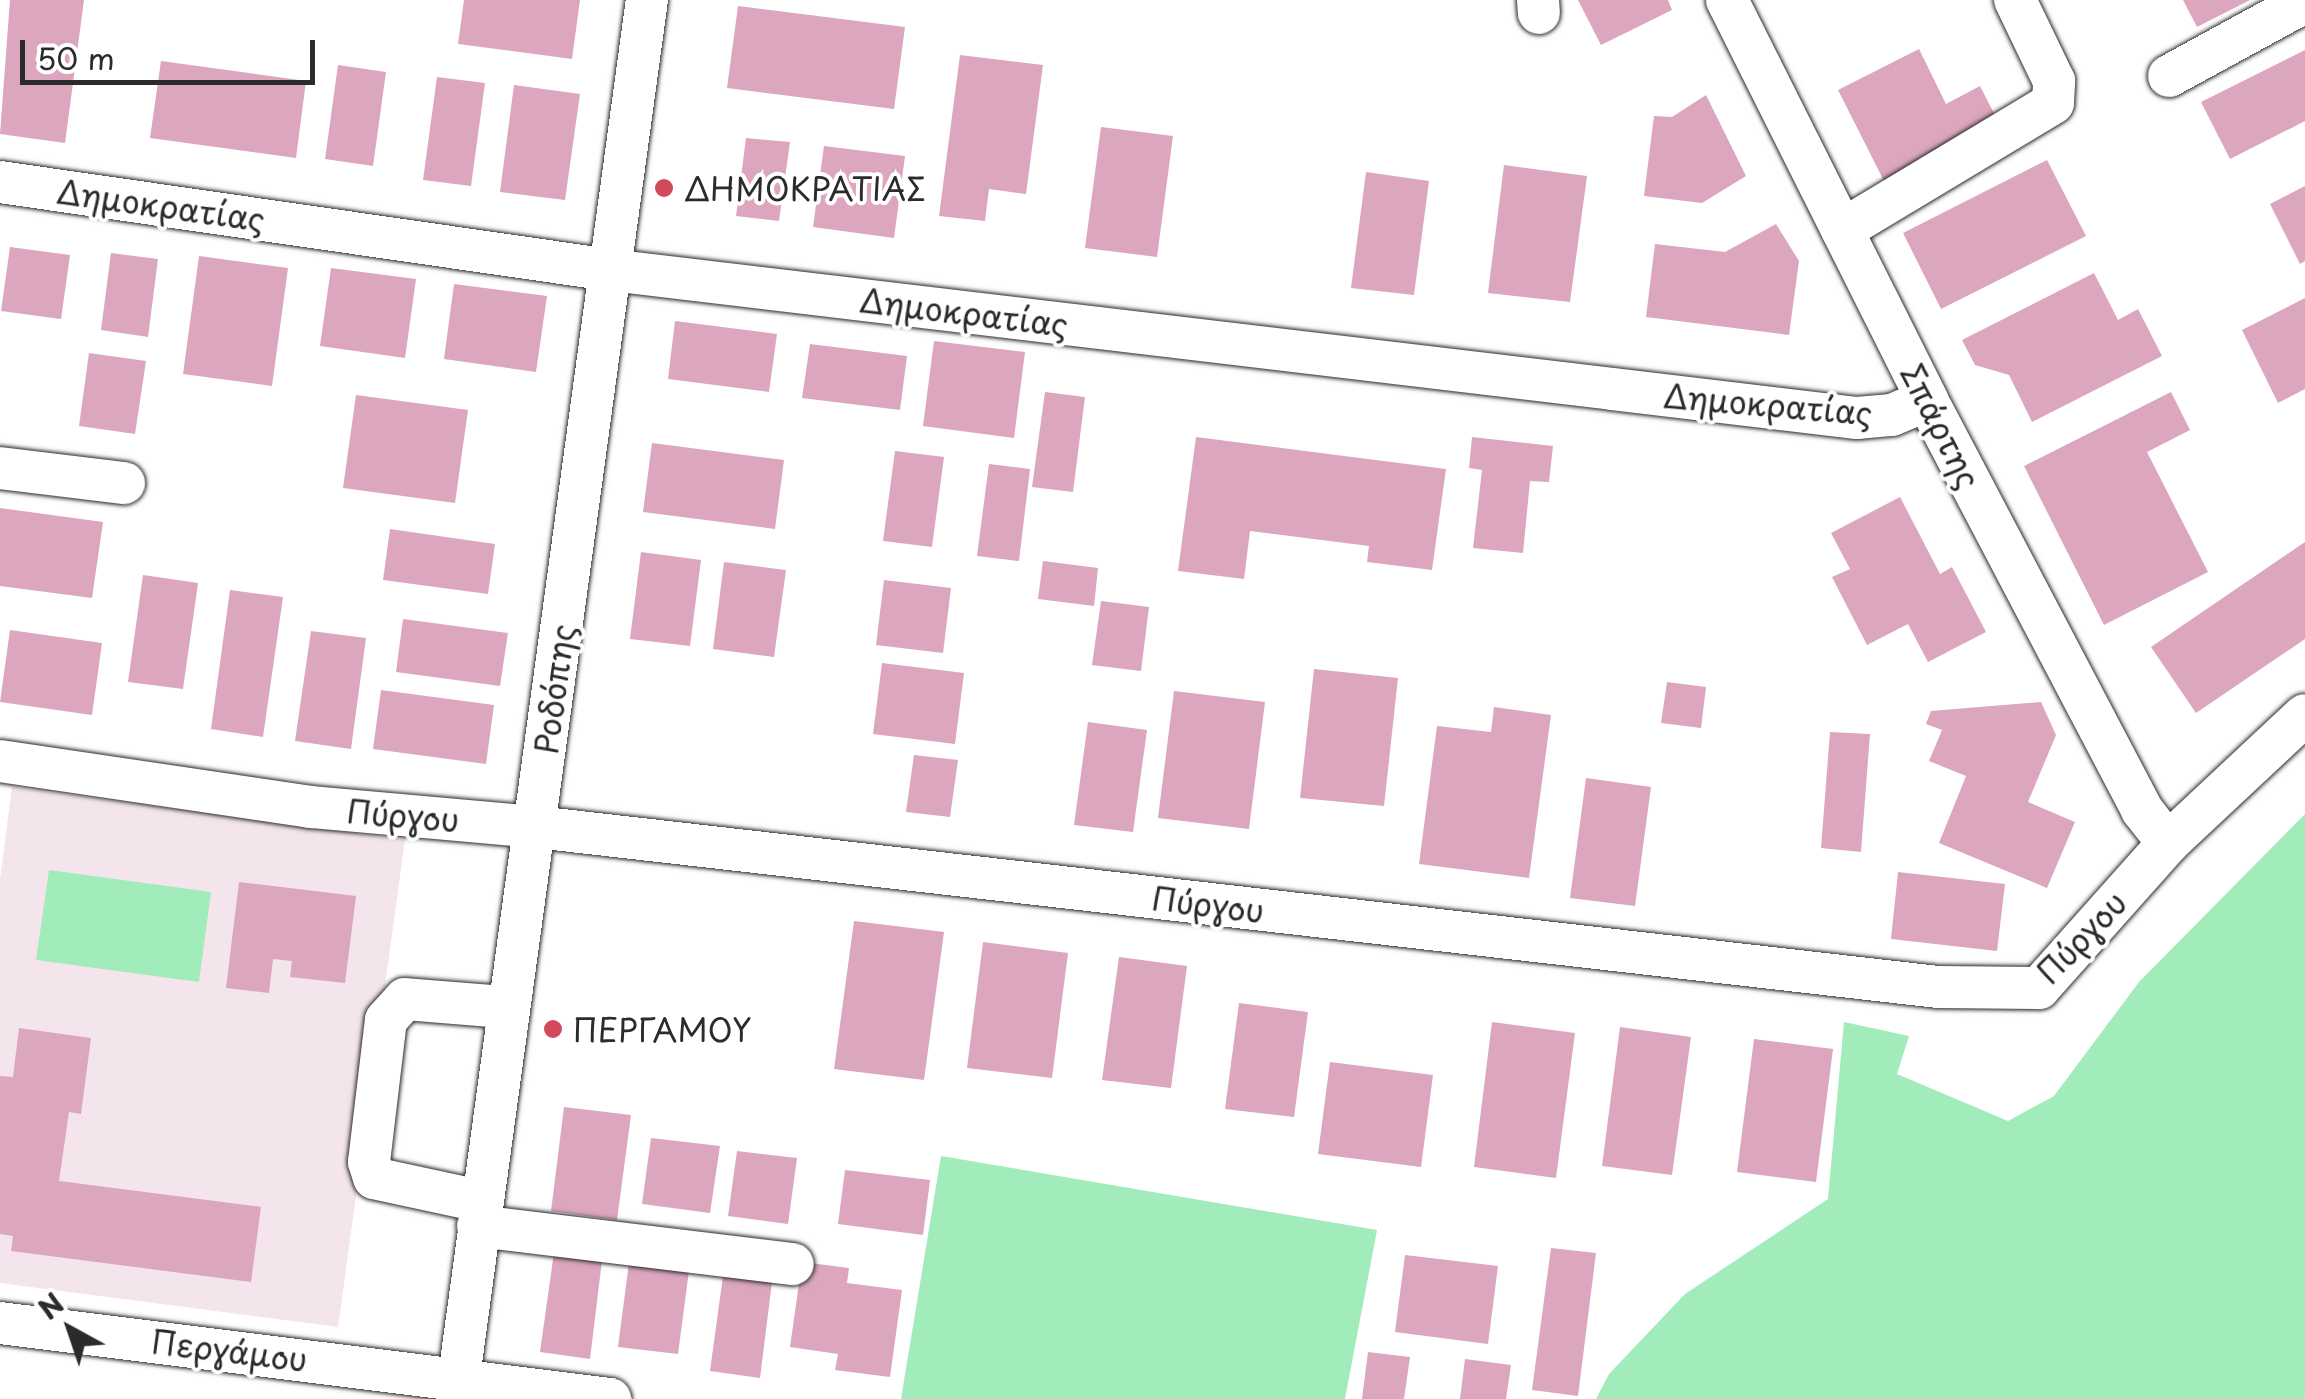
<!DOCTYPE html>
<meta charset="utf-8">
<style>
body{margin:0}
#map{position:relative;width:2305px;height:1399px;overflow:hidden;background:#fff;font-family:"Playpen Sans",sans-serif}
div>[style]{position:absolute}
.built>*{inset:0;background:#f4e4ec}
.green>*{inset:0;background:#a2ebba}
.building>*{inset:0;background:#dba6be}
.roads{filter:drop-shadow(0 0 2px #2b2b2b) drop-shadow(0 0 2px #2b2b2b)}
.minor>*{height:42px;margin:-21px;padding:0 21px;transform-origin:21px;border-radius:21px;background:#fff}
.dots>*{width:28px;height:28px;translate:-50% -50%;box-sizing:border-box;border:5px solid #fff;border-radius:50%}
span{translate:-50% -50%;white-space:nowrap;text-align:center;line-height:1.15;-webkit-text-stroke:8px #fff;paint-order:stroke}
.poi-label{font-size:32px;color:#2b2b2b}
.left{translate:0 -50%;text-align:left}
.street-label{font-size:32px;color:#2b2b2b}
.north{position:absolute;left:20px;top:1279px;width:100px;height:100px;-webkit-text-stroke:8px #fff;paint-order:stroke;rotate:320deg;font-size:28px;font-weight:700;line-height:40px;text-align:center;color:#2b2b2b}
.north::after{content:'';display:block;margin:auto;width:35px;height:45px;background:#2b2b2b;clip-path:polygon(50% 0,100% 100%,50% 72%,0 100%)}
.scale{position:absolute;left:20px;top:40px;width:295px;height:45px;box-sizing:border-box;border:5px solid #2b2b2b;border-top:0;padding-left:12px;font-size:30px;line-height:35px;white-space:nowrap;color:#2b2b2b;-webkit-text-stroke:8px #fff;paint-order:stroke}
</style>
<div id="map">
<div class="built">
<div style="clip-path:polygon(12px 787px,405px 840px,338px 1327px,0 1283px,0 879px)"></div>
</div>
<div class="green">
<div style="clip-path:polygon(2305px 814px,2305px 1399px,1596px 1399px,1609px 1374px,1685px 1294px,1828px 1199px,1844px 1022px,1909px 1036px,1897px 1074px,2008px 1121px,2054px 1096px,2139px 982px)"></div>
<div style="clip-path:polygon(49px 870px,211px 892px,199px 982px,36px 960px)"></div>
<div style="clip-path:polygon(941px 1156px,1377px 1230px,1345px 1399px,901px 1399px)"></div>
</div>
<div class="building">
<div style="clip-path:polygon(10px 0,84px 0,65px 143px,0 134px)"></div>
<div style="clip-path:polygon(464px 0,580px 0,572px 59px,458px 44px)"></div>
<div style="clip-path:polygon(1578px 0,1668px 0,1672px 10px,1601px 45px)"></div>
<div style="clip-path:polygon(2183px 0,2250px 0,2197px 27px)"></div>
<div style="clip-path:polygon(738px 6px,905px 27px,894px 109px,727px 88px)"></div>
<div style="clip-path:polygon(1919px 49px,1946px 104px,1980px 86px,2000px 125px,1885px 183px,1838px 90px)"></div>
<div style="clip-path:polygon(2305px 50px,2305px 121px,2230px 159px,2201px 102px)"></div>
<div style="clip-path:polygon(960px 55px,1043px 65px,1026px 194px,989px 189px,985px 221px,939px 216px)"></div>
<div style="clip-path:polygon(161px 61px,306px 81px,296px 158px,150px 138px)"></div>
<div style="clip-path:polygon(338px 65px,386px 72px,373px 166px,325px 159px)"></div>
<div style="clip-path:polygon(437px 77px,485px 83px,471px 186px,423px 180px)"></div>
<div style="clip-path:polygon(514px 85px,580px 94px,565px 200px,500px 192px)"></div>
<div style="clip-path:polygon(1706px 95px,1746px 176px,1702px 203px,1644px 196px,1654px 116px,1672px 117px)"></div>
<div style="clip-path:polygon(1101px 127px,1173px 136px,1157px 257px,1085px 248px)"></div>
<div style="clip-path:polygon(746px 138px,790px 142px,779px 221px,736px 216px)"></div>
<div style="clip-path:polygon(824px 146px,905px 156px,894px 238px,813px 227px)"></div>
<div style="clip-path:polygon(2047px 160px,2086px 236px,1941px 309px,1903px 233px)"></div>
<div style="clip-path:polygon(1504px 165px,1587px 176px,1570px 302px,1488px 293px)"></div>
<div style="clip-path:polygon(1366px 172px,1429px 181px,1414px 295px,1351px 288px)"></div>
<div style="clip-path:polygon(2305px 186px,2305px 261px,2300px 264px,2270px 204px)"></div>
<div style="clip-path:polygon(1776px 224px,1799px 261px,1789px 335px,1646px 317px,1655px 244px,1725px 252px)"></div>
<div style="clip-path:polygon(10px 247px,70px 255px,61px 319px,1px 311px)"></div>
<div style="clip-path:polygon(111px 253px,158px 259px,148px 337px,101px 330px)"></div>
<div style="clip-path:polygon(199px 256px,288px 268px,272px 386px,183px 374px)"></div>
<div style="clip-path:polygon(331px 268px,416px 279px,405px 358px,320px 346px)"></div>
<div style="clip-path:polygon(2094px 273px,2118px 320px,2138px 309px,2162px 356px,2032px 422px,2009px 375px,1975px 365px,1962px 340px)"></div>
<div style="clip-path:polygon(454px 284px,547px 296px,536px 372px,444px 359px)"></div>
<div style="clip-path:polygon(2305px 298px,2305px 389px,2278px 403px,2242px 330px)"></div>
<div style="clip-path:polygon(675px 321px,777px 334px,769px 392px,668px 379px)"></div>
<div style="clip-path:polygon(934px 341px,1025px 352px,1014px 438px,923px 426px)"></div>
<div style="clip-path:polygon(810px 344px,907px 356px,900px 410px,802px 398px)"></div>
<div style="clip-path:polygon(89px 353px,146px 361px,135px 434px,79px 426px)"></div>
<div style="clip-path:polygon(1045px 392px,1085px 397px,1073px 492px,1032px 487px)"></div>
<div style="clip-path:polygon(2171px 392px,2190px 430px,2147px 452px,2208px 572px,2104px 625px,2024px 466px)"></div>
<div style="clip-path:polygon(356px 395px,468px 410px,455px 503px,343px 488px)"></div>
<div style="clip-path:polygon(1196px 437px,1446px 469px,1432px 570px,1367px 562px,1369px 546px,1250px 531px,1244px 579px,1178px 571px)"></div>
<div style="clip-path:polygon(1472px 437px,1553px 446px,1549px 482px,1530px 481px,1523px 553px,1473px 548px,1482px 470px,1469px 468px)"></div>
<div style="clip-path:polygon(652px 443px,784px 460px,775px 529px,643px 512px)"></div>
<div style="clip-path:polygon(895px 451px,944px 457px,932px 547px,883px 541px)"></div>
<div style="clip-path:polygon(989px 464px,1030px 469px,1019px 561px,977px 556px)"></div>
<div style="clip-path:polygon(1900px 497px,1940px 574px,1952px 567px,1986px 632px,1928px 662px,1908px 624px,1867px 645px,1832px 577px,1850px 569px,1831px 533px)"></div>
<div style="clip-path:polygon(0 508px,103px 522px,92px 598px,0 586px)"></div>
<div style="clip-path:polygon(390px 529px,495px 544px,488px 594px,383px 580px)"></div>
<div style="clip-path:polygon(2305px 542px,2305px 639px,2196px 713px,2151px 647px)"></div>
<div style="clip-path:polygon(641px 552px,701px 560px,690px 646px,630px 639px)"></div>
<div style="clip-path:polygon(1043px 561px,1098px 568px,1094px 606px,1038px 599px)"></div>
<div style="clip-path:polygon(724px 562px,786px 570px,774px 657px,713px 649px)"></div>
<div style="clip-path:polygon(143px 575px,198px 583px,183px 689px,128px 682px)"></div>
<div style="clip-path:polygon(884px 580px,951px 588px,943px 653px,876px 645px)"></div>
<div style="clip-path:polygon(230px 590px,283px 597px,263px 737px,211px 729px)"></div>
<div style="clip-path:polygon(1101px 601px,1149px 607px,1141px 671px,1092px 665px)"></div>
<div style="clip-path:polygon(403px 619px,508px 633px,500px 686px,396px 672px)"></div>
<div style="clip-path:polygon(10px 630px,102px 643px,92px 715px,0 702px)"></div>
<div style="clip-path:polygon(311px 631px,366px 638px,351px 749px,295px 741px)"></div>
<div style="clip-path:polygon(882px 663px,964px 673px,955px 744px,873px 734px)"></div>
<div style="clip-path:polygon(1314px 669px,1398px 678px,1384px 806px,1300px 798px)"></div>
<div style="clip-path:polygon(1667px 682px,1706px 687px,1701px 728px,1661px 723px)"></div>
<div style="clip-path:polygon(381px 690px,494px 705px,486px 764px,373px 749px)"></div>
<div style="clip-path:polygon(1174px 691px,1265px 702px,1249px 829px,1158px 818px)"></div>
<div style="clip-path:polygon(2041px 702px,2056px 735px,2028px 802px,2075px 822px,2047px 888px,1939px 843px,1966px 776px,1929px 761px,1942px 730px,1926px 724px,1931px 711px)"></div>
<div style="clip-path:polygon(1494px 707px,1551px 715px,1529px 878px,1419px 864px,1437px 726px,1491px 732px)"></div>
<div style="clip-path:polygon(1088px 722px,1147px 730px,1133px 832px,1074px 825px)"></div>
<div style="clip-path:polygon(1830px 732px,1870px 734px,1861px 852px,1821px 848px)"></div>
<div style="clip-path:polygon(914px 755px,958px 760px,950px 817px,906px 812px)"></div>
<div style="clip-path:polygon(1586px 778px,1651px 787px,1635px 906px,1570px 898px)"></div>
<div style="clip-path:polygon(1898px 872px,2005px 884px,1997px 951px,1891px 939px)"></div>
<div style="clip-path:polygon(239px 882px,356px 896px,345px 983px,290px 977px,292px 961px,273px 959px,269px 993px,226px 988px)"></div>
<div style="clip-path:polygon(854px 921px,944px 932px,924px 1080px,834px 1069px)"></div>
<div style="clip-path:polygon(983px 942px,1068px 953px,1052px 1078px,967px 1068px)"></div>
<div style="clip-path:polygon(1119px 957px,1187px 966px,1171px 1088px,1102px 1080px)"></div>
<div style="clip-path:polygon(1239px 1003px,1308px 1012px,1294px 1117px,1225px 1109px)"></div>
<div style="clip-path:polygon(1492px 1022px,1575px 1033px,1556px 1178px,1474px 1167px)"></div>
<div style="clip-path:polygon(1620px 1027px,1691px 1037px,1672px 1175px,1602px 1166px)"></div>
<div style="clip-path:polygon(19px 1028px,91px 1038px,81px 1114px,69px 1112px,59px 1181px,261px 1207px,251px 1282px,11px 1251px,13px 1236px,0 1234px,0 1076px,13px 1077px)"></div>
<div style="clip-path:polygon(1754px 1039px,1833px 1049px,1816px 1182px,1737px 1172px)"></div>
<div style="clip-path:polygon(1330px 1062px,1433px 1075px,1421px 1167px,1318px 1154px)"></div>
<div style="clip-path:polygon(564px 1107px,631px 1115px,617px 1220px,551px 1211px)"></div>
<div style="clip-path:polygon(651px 1138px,720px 1146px,710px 1213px,642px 1204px)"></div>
<div style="clip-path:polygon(737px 1151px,797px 1158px,788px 1224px,728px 1216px)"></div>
<div style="clip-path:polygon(845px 1170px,930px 1180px,923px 1235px,838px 1224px)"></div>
<div style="clip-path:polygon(556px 1238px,604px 1244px,590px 1359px,540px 1352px)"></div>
<div style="clip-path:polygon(1551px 1248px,1596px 1253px,1578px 1396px,1532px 1390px)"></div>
<div style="clip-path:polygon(630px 1255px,690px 1263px,678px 1354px,618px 1347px)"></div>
<div style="clip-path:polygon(1405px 1255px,1498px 1266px,1488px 1344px,1395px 1332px)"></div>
<div style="clip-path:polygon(802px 1262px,849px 1268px,847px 1283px,902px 1290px,890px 1377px,835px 1370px,838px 1354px,790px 1347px)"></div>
<div style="clip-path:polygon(723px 1276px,772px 1282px,760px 1378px,710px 1371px)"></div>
<div style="clip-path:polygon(1368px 1352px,1410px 1357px,1404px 1399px,1362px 1399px)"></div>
<div style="clip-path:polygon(1465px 1359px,1511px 1365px,1506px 1399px,1460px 1399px)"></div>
</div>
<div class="roads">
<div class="minor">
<div style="left:1538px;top:0;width:13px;rotate:86deg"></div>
<div style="left:1727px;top:0;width:447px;rotate:63.4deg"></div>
<div style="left:1927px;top:400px;width:463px;rotate:62.3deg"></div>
<div style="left:2142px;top:810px;width:42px;rotate:51.8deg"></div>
<div style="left:2169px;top:76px;width:155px;rotate:-28.6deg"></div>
<div style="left:0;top:182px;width:616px;rotate:8.21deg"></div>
<div style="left:610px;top:270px;width:1256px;rotate:6.77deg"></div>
<div style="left:1857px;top:418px;width:35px;rotate:-5deg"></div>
<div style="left:1892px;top:415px;width:38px;rotate:-23deg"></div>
<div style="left:1842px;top:230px;width:246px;rotate:-31deg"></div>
<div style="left:2053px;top:103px;width:22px;rotate:-87deg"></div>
<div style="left:2054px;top:81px;width:90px;rotate:-115.7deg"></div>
<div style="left:0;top:468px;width:125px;rotate:6.9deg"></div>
<div style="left:0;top:761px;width:314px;rotate:8.4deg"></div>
<div style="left:311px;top:807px;width:226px;rotate:5.1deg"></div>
<div style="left:536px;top:827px;width:1411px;rotate:6.51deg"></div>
<div style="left:1938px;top:987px;width:101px;rotate:0.6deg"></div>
<div style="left:2039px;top:988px;width:194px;rotate:-48.3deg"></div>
<div style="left:2168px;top:843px;width:187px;rotate:-43.1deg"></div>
<div style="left:480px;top:1201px;width:108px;rotate:-167.8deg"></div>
<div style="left:374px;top:1178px;width:17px;rotate:-107deg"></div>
<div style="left:369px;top:1162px;width:143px;rotate:-83.2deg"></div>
<div style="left:386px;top:1020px;width:28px;rotate:-48deg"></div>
<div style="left:405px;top:999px;width:100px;rotate:4.6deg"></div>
<div style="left:478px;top:1226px;width:317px;rotate:6.9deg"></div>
<div style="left:0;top:1323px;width:615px;rotate:7.1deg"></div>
<div style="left:459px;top:1377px;width:1390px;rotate:-82.23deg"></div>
</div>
</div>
<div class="dots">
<div style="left:664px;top:188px;background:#d1495b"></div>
<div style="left:553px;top:1029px;background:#d1495b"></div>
</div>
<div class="poi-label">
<span class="left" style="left:684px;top:188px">ΔΗΜΟΚΡΑΤΙΑΣ</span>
<span class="left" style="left:573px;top:1029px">ΠΕΡΓΑΜΟΥ</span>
</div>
<div class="street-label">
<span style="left:161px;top:205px;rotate:8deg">Δημοκρατίας</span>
<span style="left:964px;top:312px;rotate:7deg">Δημοκρατίας</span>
<span style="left:1768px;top:404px;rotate:5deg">Δημοκρατίας</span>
<span style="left:1941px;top:426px;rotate:63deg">Σπάρτης</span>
<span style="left:554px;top:689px;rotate:-82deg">Ροδόπης</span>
<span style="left:403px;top:815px;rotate:5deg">Πύργου</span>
<span style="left:1208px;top:904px;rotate:7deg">Πύργου</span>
<span style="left:2081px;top:937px;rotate:-46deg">Πύργου</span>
<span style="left:229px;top:1350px;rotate:7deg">Περγάμου</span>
</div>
<div class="north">N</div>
<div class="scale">50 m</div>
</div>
